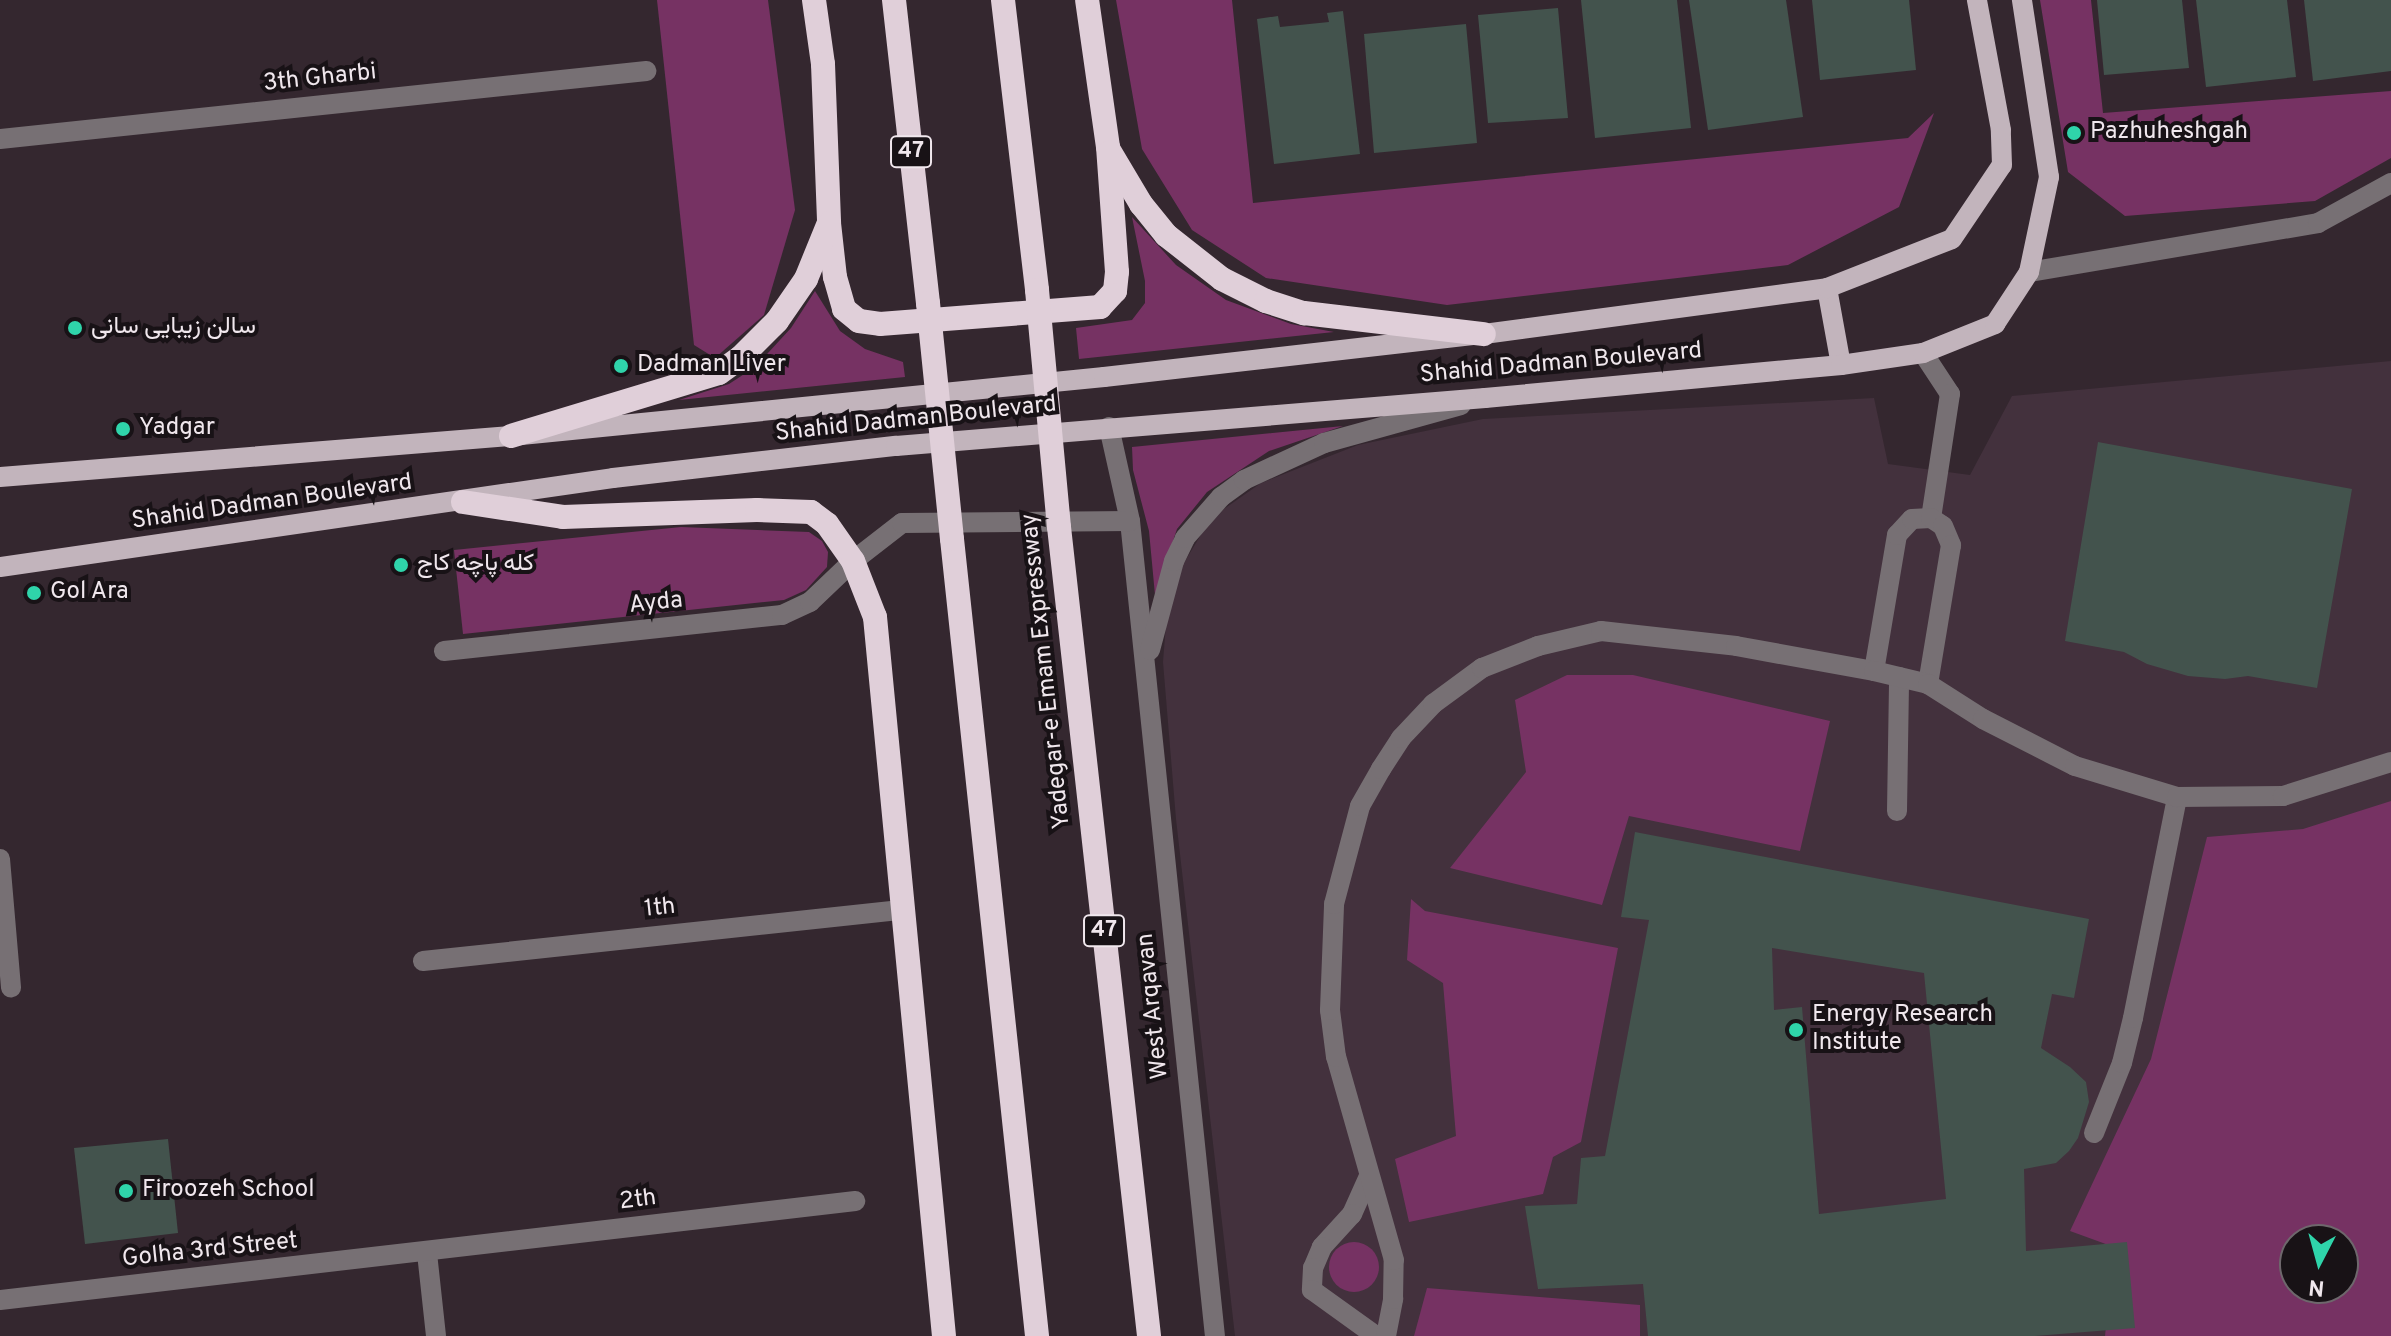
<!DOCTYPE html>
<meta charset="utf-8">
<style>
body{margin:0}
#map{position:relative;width:2391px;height:1336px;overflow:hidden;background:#34272f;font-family:Overpass,Vazirmatn,sans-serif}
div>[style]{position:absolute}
.built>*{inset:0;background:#43313d}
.green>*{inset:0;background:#763263}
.round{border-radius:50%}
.building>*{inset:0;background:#43534d}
.minor>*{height:20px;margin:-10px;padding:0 10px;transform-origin:10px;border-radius:10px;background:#777074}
.major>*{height:20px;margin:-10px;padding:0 10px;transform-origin:10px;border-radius:10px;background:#c2b4bc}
.highway>*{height:24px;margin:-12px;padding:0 12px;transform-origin:12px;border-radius:12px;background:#e0cfd9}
.highway-bridge>*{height:24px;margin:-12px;padding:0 12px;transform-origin:12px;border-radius:12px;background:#e0cfd9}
.dots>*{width:22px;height:22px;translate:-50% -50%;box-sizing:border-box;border:4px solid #181216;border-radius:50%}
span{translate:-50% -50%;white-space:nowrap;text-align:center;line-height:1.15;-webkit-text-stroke:8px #181216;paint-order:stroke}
.shield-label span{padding:2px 6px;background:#181216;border:2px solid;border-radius:6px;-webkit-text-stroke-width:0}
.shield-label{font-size:22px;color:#f0e7ed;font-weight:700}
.street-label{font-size:24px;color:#f0e7ed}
.poi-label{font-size:24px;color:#f0e7ed}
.left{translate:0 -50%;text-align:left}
.north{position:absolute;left:2279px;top:1224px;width:80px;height:80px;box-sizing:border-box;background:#181216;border:2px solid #6e676c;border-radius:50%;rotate:186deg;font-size:22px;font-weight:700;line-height:32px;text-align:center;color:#f0e7ed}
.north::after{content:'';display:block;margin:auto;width:28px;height:36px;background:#2fd4aa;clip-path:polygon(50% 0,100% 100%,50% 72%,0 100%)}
</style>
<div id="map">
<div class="built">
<div style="clip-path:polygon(evenodd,2391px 361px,2391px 1336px,1235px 1336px,1176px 819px,1163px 662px,1166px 624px,1179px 571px,1202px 533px,1224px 509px,1261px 483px,1358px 445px,1483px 419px,1874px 398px,1888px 464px,1970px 475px,2012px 396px,2391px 361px,2295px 1240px,2343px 1240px,2343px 1288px,2295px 1288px,2295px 1240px)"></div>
</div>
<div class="green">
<div style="clip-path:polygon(657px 0,768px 0,795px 210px,764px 315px,715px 358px,694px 345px)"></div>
<div style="clip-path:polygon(1116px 0,1232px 0,1253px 203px,1908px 138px,1934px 113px,1899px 207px,1788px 265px,1447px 305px,1266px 278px,1192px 230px,1142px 149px)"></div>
<div style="clip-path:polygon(2040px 0,2091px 0,2103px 113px,2391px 91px,2391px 158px,2315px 201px,2125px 216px,2068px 172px)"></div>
<div style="clip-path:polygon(1132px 217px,1176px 265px,1226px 300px,1291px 324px,1334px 332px,1079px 359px,1076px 328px,1132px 320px,1145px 303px,1145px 281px)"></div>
<div style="clip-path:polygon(815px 291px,840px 331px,865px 349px,903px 362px,905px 377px,679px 400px,729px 384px,755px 367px,791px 328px)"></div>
<div style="clip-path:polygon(1343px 426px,1269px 451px,1207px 492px,1177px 529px,1155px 595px,1149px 531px,1133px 470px,1132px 447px)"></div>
<div style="clip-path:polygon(681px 527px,809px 532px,822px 541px,828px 552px,827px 567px,806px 590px,784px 600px,463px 634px,454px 550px)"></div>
<div style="clip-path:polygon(1567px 675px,1633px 675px,1830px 721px,1800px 851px,1629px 816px,1602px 905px,1450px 868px,1526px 772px,1515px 700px)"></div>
<div style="clip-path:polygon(evenodd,2391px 801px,2391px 1336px,2105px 1336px,2114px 1247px,2070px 1231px,2151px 1059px,2207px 837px,2303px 829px,2391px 801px,2295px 1240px,2343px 1240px,2343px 1288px,2295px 1288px,2295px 1240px)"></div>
<div style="clip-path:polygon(1411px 899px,1425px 911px,1618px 948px,1581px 1142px,1553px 1157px,1543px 1194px,1409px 1222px,1395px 1159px,1456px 1136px,1443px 983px,1407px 960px)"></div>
<div class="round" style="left:1329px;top:1242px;width:50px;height:50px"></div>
<div style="clip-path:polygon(1427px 1288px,1640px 1305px,1640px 1336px,1414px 1336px)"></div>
</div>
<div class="building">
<div style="clip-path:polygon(1581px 0,1677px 0,1691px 128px,1595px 138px)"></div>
<div style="clip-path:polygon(1689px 0,1786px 0,1803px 117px,1708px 130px)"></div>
<div style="clip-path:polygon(1812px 0,1909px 0,1916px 70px,1820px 80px)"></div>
<div style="clip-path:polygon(2097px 0,2182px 0,2189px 68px,2104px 75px)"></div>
<div style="clip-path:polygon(2196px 0,2287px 0,2296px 77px,2206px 87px)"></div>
<div style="clip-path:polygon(2304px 0,2391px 0,2391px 71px,2313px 81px)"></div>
<div style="clip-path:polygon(1558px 8px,1568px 118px,1488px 123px,1478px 15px)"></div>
<div style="clip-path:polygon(1343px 11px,1360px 154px,1274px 164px,1257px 19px,1278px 16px,1280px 27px,1329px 22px,1327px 13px)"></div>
<div style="clip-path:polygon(1466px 24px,1477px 143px,1374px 153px,1364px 34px)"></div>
<div style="clip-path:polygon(2098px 442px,2352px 489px,2317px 688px,2248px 676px,2225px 679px,2188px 676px,2147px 664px,2124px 652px,2065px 641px)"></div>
<div style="clip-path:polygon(evenodd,1635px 832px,2089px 919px,2074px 998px,2052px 994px,2041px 1048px,2070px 1067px,2086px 1082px,2089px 1102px,2078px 1138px,2069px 1151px,2056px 1163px,2024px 1169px,2026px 1251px,2127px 1242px,2135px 1328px,2035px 1336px,1648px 1336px,1643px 1284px,1538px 1289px,1525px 1206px,1577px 1204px,1581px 1158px,1605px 1156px,1649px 920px,1621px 917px,1635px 832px,1772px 948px,1924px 973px,1946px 1199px,1819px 1214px,1802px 1007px,1774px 1010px,1772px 948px)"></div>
<div style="clip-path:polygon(168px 1139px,178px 1233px,85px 1244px,74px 1148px)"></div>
</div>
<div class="minor">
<div style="left:0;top:139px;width:650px;rotate:-6.01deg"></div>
<div style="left:2029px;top:272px;width:293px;rotate:-9.6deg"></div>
<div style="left:2318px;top:223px;width:83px;rotate:-28.7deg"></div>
<div style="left:1923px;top:353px;width:49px;rotate:56.6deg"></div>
<div style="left:1950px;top:394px;width:125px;rotate:98.7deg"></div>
<div style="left:1109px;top:427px;width:96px;rotate:77.4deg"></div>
<div style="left:1130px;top:521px;width:819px;rotate:84.05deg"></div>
<div style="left:1150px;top:650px;width:92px;rotate:-74.9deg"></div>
<div style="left:1174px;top:561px;width:25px;rotate:-64deg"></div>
<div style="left:1185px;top:538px;width:55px;rotate:-48.7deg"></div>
<div style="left:1221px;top:497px;width:29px;rotate:-36deg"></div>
<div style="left:1244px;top:480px;width:88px;rotate:-24.8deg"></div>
<div style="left:1324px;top:443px;width:142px;rotate:-15.5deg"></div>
<div style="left:444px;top:651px;width:340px;rotate:-6.1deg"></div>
<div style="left:782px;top:615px;width:31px;rotate:-25deg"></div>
<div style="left:810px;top:602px;width:59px;rotate:-43.6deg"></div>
<div style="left:853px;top:561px;width:62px;rotate:-37.8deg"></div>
<div style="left:902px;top:523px;width:228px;rotate:-0.5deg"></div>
<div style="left:1874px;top:671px;width:138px;rotate:-80.4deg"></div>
<div style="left:1897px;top:535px;width:22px;rotate:-47deg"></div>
<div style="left:1912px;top:519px;width:19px;rotate:-3deg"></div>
<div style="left:1931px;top:518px;width:14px;rotate:34deg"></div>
<div style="left:1943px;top:526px;width:21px;rotate:67deg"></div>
<div style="left:1951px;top:545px;width:141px;rotate:99.4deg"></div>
<div style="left:1897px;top:811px;width:134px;rotate:-89.1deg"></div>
<div style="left:0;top:859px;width:129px;rotate:85.1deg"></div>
<div style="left:423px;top:961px;width:483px;rotate:-6.1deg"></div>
<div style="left:2094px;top:1133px;width:75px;rotate:-68.2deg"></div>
<div style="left:2122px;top:1063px;width:46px;rotate:-76.3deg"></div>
<div style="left:2133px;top:1018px;width:225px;rotate:-78.7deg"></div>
<div style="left:1369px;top:1176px;width:42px;rotate:114.1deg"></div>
<div style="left:1352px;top:1214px;width:45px;rotate:132.3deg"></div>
<div style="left:1322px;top:1247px;width:23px;rotate:113deg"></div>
<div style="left:1313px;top:1268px;width:22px;rotate:93deg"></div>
<div style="left:1312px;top:1290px;width:79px;rotate:35.7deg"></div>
<div style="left:427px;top:1253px;width:83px;rotate:83.8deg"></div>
<div style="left:0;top:1300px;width:861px;rotate:-6.6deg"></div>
<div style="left:1386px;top:1336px;width:38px;rotate:-79deg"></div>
<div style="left:1393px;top:1299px;width:39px;rotate:-89deg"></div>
<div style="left:1394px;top:1260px;width:211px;rotate:-105.9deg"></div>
<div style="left:1336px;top:1057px;width:47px;rotate:-97.3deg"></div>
<div style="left:1330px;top:1010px;width:106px;rotate:-87.8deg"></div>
<div style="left:1334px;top:904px;width:101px;rotate:-75.1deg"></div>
<div style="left:1360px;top:806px;width:43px;rotate:-60.4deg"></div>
<div style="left:1381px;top:769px;width:37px;rotate:-57deg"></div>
<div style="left:1401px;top:738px;width:47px;rotate:-46.7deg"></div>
<div style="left:1433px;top:704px;width:61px;rotate:-36.3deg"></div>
<div style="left:1482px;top:668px;width:60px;rotate:-21.4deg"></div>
<div style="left:1538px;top:646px;width:65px;rotate:-13.4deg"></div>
<div style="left:1601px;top:631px;width:136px;rotate:6.3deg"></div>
<div style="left:1736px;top:646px;width:140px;rotate:10.3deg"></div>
<div style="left:1874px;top:671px;width:56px;rotate:13.5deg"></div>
<div style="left:1928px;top:684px;width:65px;rotate:32.5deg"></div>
<div style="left:1983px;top:719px;width:103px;rotate:27.1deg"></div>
<div style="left:2075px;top:766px;width:107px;rotate:16.9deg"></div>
<div style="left:2177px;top:797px;width:106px;rotate:-0.5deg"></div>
<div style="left:2283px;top:796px;width:113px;rotate:-17.5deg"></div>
</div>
<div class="major">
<div style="left:1827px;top:288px;width:78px;rotate:79.7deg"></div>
<div style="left:0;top:477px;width:513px;rotate:-4.59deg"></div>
<div style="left:511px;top:436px;width:596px;rotate:-5.68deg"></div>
<div style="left:1104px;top:377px;width:382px;rotate:-6.5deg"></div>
<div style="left:1484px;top:334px;width:346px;rotate:-7.6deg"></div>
<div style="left:1827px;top:288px;width:134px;rotate:-21.4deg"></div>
<div style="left:1952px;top:239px;width:89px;rotate:-56deg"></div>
<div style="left:2002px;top:165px;width:35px;rotate:-92deg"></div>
<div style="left:2001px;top:130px;width:132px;rotate:-100.5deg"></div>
<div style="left:0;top:567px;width:619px;rotate:-8.26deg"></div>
<div style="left:613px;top:478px;width:285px;rotate:-6.5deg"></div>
<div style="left:896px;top:446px;width:591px;rotate:-4.66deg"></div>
<div style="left:1485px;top:398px;width:358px;rotate:-5.3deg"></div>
<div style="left:1841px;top:365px;width:83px;rotate:-8.3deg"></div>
<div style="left:1923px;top:353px;width:78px;rotate:-21.9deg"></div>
<div style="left:1995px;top:324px;width:62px;rotate:-56.8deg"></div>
<div style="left:2029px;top:272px;width:97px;rotate:-78.1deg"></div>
<div style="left:2049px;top:177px;width:179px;rotate:-98.7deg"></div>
</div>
<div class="highway">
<div style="left:814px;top:0;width:65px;rotate:82deg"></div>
<div style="left:823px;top:64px;width:159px;rotate:87.8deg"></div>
<div style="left:829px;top:223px;width:54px;rotate:83.7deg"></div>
<div style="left:835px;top:277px;width:33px;rotate:74deg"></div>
<div style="left:844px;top:309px;width:19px;rotate:39deg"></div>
<div style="left:859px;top:321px;width:21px;rotate:8deg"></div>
<div style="left:880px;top:324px;width:221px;rotate:-4.4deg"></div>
<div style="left:1100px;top:307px;width:22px;rotate:-47deg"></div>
<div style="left:1115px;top:291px;width:19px;rotate:-84deg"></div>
<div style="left:1117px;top:272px;width:125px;rotate:-94.1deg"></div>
<div style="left:1108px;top:147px;width:148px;rotate:-98.1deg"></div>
<div style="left:894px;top:0;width:305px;rotate:83.6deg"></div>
<div style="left:1003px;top:0;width:292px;rotate:83.3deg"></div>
<div style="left:1110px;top:152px;width:61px;rotate:59.2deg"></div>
<div style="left:1141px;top:204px;width:40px;rotate:51deg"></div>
<div style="left:1166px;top:235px;width:71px;rotate:38.2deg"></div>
<div style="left:1222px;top:279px;width:49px;rotate:26.6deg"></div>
<div style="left:1266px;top:301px;width:40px;rotate:18deg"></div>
<div style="left:1304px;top:313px;width:181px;rotate:6.7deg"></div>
<div style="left:511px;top:436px;width:217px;rotate:-16.9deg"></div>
<div style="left:719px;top:373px;width:26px;rotate:-36deg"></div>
<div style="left:740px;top:358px;width:52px;rotate:-45deg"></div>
<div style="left:777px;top:321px;width:51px;rotate:-55.4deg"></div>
<div style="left:806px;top:279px;width:58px;rotate:-67.8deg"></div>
<div style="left:463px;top:502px;width:101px;rotate:8.5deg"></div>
<div style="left:563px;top:517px;width:194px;rotate:-2.1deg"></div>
<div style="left:757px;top:510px;width:54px;rotate:2.1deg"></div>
<div style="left:811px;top:512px;width:20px;rotate:37deg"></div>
<div style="left:827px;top:524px;width:45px;rotate:54.9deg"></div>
<div style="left:853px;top:561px;width:60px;rotate:68.6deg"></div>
<div style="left:875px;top:617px;width:722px;rotate:84.52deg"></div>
<div style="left:1059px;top:527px;width:814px;rotate:83.65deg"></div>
<div style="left:952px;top:539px;width:802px;rotate:83.91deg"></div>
</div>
<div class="highway-bridge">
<div style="left:1037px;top:290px;width:238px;rotate:84.7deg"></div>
<div style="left:928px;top:303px;width:237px;rotate:84.2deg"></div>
</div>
<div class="dots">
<div style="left:2074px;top:133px;background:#2fd4aa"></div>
<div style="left:75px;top:328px;background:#2fd4aa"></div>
<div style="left:621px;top:366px;background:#2fd4aa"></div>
<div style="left:123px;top:429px;background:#2fd4aa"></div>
<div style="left:401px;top:565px;background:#2fd4aa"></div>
<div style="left:34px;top:593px;background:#2fd4aa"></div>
<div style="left:1796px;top:1030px;background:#2fd4aa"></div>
<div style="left:126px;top:1191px;background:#2fd4aa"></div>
</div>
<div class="shield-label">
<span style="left:911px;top:152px">47</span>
<span style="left:1104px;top:931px">47</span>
</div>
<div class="street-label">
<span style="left:320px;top:79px;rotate:-6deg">3th Gharbi</span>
<span style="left:1561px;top:364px;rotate:-5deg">Shahid Dadman Boulevard</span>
<span style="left:916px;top:420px;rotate:-6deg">Shahid Dadman Boulevard</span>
<span style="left:272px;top:503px;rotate:-8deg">Shahid Dadman Boulevard</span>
<span style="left:656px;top:604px;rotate:-6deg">Ayda</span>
<span style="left:1047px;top:671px;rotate:-96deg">Yadegar-e Emam Expressway</span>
<span style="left:660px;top:909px;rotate:-6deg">1th</span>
<span style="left:1154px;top:1006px;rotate:-96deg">West Arqavan</span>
<span style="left:638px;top:1201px;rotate:-7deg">2th</span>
<span style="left:210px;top:1251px;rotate:-6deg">Golha 3rd Street</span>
</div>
<div class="poi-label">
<span class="left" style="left:2090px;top:133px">Pazhuheshgah</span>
<span class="left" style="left:91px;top:328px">سالن زیبایی سانی</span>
<span class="left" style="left:637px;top:366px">Dadman Liver</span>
<span class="left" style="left:139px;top:429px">Yadgar</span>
<span class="left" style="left:417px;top:565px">کله پاچه کاج</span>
<span class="left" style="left:50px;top:593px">Gol Ara</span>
<span class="left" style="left:1812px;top:1030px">Energy Research<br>Institute</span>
<span class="left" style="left:142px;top:1191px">Firoozeh School</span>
</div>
<div class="north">N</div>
</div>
